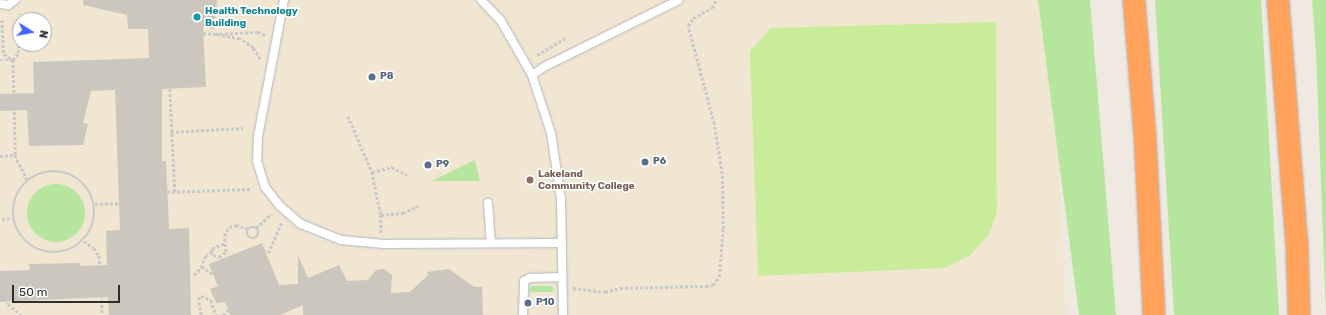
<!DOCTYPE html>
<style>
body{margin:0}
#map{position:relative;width:1326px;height:315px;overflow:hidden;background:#efe9e1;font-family:Rubik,sans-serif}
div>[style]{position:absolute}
.education>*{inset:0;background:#f0e6d1}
.green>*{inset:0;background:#b6e59e}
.round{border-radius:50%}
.pitch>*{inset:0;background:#c9ec9a}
.building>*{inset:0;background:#cbc7bf}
.path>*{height:2.5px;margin-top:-1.25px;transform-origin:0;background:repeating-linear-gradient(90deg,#c9c9c9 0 3px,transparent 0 5px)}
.path>.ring{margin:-1.25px;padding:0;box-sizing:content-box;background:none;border:2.5px solid #c9c9c9;border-radius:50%}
.roads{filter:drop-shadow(0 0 1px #b4b7c1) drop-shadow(0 0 1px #b4b7c1)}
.service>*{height:8px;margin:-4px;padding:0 4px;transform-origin:4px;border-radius:4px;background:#fff}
.motorway>*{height:22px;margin:-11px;padding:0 11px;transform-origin:11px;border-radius:11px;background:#ffa35c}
.dots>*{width:11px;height:11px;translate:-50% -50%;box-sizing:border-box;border:2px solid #fff;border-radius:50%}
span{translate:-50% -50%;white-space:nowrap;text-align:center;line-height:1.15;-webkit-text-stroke:3.5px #fff;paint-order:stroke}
.culture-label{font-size:10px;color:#0d838f;font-weight:700}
.left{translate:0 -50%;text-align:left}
.service-label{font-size:10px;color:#4e5e75;font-weight:700}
.education-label{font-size:10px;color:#785e54;font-weight:700}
.north{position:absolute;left:12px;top:12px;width:40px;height:40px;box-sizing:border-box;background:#fff;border:1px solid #ababab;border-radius:50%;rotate:101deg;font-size:11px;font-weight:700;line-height:16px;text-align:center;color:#2e2e2e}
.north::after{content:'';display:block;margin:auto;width:14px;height:18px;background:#4264fb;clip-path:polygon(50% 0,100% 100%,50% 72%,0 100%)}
.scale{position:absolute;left:12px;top:285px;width:108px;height:18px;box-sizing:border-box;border:2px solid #2e2e2e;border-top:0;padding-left:5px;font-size:12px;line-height:14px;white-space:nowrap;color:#2e2e2e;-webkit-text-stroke:3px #fff;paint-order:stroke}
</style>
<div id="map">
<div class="education">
<div style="clip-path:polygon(evenodd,0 0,1051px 0,1066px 315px,0 315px,0 0,20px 20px,44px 20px,44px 44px,20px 44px,20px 20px)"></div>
</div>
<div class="green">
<div style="clip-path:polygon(1038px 0,1090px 0,1116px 315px,1079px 315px)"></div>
<div style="clip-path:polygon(1155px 0,1261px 0,1279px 315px,1174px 315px)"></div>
<div style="clip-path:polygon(1312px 0,1326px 0,1326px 315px,1316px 52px)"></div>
<div style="clip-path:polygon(475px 160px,480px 181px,432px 181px)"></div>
<div class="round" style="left:27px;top:184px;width:58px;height:58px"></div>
<div style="clip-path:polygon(531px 286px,551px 286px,554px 289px,552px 292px,531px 292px,529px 290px)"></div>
</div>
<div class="pitch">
<div style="clip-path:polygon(996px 22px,997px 213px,988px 236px,969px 256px,944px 268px,758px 276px,750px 51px,771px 28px)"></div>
</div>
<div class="building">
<div style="clip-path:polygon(83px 0,217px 0,214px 29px,203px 27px,206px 87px,162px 89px,162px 161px,166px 161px,169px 229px,189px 228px,191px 315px,109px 315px,108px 297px,0 302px,0 271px,30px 270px,29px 264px,80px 263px,80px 266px,107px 265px,106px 231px,120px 230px,115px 90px,91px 91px,83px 123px,88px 124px,83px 145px,29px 146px,27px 110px,0 111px,0 94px,34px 93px,33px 62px,149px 58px,148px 29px,128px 29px,127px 15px,83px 5px)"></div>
<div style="clip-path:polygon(262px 243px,279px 285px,298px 284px,298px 255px,308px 278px,339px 265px,347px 281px,368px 280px,376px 270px,384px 269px,392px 275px,391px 293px,410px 292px,428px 275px,427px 272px,449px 269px,474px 287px,482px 287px,483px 315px,303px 315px,303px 305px,280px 315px,230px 315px,225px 302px,216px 303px,210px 289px,218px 286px,209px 264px)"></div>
</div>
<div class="path">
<div style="left:2px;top:20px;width:34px;rotate:87deg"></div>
<div style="left:4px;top:54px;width:11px;rotate:34deg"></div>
<div style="left:13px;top:60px;width:9px;rotate:-54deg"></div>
<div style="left:18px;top:53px;width:32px;rotate:-86deg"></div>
<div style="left:20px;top:20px;width:6px;rotate:-90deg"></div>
<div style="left:198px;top:33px;width:17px;rotate:3deg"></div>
<div style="left:537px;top:55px;width:33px;rotate:-31deg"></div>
<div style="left:260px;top:59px;width:13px;rotate:-122deg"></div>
<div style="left:253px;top:48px;width:16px;rotate:-145deg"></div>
<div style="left:240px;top:39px;width:25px;rotate:-169deg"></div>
<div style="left:215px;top:34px;width:43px;rotate:-2.7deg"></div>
<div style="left:258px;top:32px;width:8px;rotate:23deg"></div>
<div style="left:0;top:60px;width:13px"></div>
<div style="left:13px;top:60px;width:33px;rotate:88deg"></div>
<div style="left:170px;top:89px;width:103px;rotate:87.2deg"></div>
<div style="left:348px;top:116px;width:61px;rotate:66.8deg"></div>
<div style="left:372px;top:172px;width:44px;rotate:78.2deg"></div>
<div style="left:381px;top:215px;width:18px;rotate:90deg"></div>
<div style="left:171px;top:132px;width:72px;rotate:-3.2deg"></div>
<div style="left:15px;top:155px;width:28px;rotate:64deg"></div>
<div style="left:0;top:156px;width:15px;rotate:-4deg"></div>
<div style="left:15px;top:155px;width:45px;rotate:-91.3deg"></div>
<div class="ring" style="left:13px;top:171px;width:79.5px;height:79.5px"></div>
<div style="left:372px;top:172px;width:21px;rotate:-14deg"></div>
<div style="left:392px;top:167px;width:17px;rotate:28deg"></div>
<div style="left:167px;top:192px;width:83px;rotate:-2.1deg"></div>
<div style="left:95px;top:204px;width:24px;rotate:-2deg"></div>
<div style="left:381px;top:215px;width:22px;rotate:-5deg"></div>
<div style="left:403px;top:213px;width:17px;rotate:-25deg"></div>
<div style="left:2px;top:219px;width:11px;rotate:-5deg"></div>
<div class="ring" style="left:247.5px;top:227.5px;width:8.5px;height:8.5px"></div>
<div style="left:256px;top:228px;width:21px;rotate:-43deg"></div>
<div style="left:84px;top:241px;width:12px;rotate:35deg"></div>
<div style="left:94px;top:248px;width:9px;rotate:58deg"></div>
<div style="left:99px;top:256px;width:16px;rotate:83deg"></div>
<div style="left:224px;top:244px;width:13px;rotate:157deg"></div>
<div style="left:212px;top:249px;width:6px;rotate:81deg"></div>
<div style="left:213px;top:255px;width:6px;rotate:18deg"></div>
<div style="left:219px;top:257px;width:9px;rotate:-36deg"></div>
<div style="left:226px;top:252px;width:16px;rotate:-97deg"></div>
<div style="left:224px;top:236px;width:10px;rotate:-61deg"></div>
<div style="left:229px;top:227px;width:7px;rotate:-16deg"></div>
<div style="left:236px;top:225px;width:14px;rotate:17deg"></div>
<div style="left:212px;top:252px;width:7px;rotate:146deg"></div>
<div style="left:206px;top:256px;width:11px;rotate:112deg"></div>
<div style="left:202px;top:266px;width:15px;rotate:37deg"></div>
<div style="left:268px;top:253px;width:34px;rotate:-66deg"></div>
<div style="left:194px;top:275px;width:12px;rotate:-48deg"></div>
<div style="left:573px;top:288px;width:32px;rotate:7deg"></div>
<div style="left:605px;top:292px;width:16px;rotate:-15deg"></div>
<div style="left:620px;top:288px;width:86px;rotate:-1.3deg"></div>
<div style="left:706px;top:286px;width:7px;rotate:-8deg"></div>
<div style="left:713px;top:285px;width:10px;rotate:-53deg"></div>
<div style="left:719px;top:277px;width:48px;rotate:-85.2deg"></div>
<div style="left:723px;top:229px;width:55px;rotate:-91deg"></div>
<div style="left:722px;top:174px;width:51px;rotate:-99.1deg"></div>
<div style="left:714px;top:124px;width:101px;rotate:-104.9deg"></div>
<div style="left:688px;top:26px;width:9px;rotate:-58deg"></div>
<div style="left:693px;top:18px;width:21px;rotate:-28deg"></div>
<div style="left:712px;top:8px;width:9px;rotate:-63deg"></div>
<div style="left:102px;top:290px;width:25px;rotate:90deg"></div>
<div style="left:8px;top:293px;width:11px;rotate:90deg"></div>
<div style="left:8px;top:304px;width:17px;rotate:40deg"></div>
<div style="left:201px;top:315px;width:16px;rotate:-101deg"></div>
<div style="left:198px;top:299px;width:4px;rotate:-45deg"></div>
<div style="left:201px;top:296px;width:11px;rotate:22deg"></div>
<div style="left:211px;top:300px;width:16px;rotate:72deg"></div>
<div style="left:223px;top:315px;width:7px;rotate:-45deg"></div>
</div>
<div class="roads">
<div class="service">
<div style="left:284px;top:0;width:138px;rotate:100.8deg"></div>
<div style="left:258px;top:136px;width:25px;rotate:92deg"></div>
<div style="left:257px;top:161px;width:27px;rotate:73deg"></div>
<div style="left:265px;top:187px;width:24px;rotate:52deg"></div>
<div style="left:280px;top:206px;width:28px;rotate:41deg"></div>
<div style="left:301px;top:224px;width:43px;rotate:21.8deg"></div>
<div style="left:341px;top:240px;width:43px;rotate:5.3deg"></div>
<div style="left:384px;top:244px;width:178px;rotate:-0.3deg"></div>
<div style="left:481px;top:0;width:29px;rotate:46deg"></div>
<div style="left:501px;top:21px;width:62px;rotate:60.1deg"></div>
<div style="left:532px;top:75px;width:61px;rotate:71.9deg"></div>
<div style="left:551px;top:133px;width:67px;rotate:81.4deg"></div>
<div style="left:561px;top:199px;width:116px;rotate:89deg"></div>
<div style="left:0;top:4px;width:8px;rotate:7deg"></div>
<div style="left:8px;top:5px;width:9px;rotate:-36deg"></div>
<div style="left:532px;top:75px;width:17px;rotate:-33deg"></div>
<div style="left:546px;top:66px;width:148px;rotate:-26.4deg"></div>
<div style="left:488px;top:203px;width:39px;rotate:86deg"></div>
<div style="left:523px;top:315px;width:34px;rotate:-88deg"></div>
<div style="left:524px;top:281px;width:7px;rotate:-27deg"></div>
<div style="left:530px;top:278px;width:32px;rotate:-2deg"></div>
</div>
<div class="motorway">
<div style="left:1134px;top:0;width:137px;rotate:85.4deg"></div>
<div style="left:1145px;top:137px;width:178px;rotate:87.1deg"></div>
<div style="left:1278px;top:0;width:247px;rotate:85.6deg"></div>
<div style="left:1297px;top:246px;width:69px;rotate:88.3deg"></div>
</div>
</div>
<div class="dots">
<div style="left:197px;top:17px;background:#0f9aa8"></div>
<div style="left:372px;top:77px;background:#5c6f8a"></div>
<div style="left:645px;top:162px;background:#5c6f8a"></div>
<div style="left:428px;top:165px;background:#5c6f8a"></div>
<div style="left:530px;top:180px;background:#8d6e63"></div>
<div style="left:528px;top:303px;background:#5c6f8a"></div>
</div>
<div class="culture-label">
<span class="left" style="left:205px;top:17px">Health Technology<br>Building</span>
</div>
<div class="service-label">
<span class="left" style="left:380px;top:77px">P8</span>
<span class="left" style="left:653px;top:162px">P6</span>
<span class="left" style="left:436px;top:165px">P9</span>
<span class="left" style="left:536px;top:303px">P10</span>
</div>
<div class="education-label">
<span class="left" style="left:538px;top:180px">Lakeland<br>Community College</span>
</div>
<div class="north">N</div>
<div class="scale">50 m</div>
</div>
